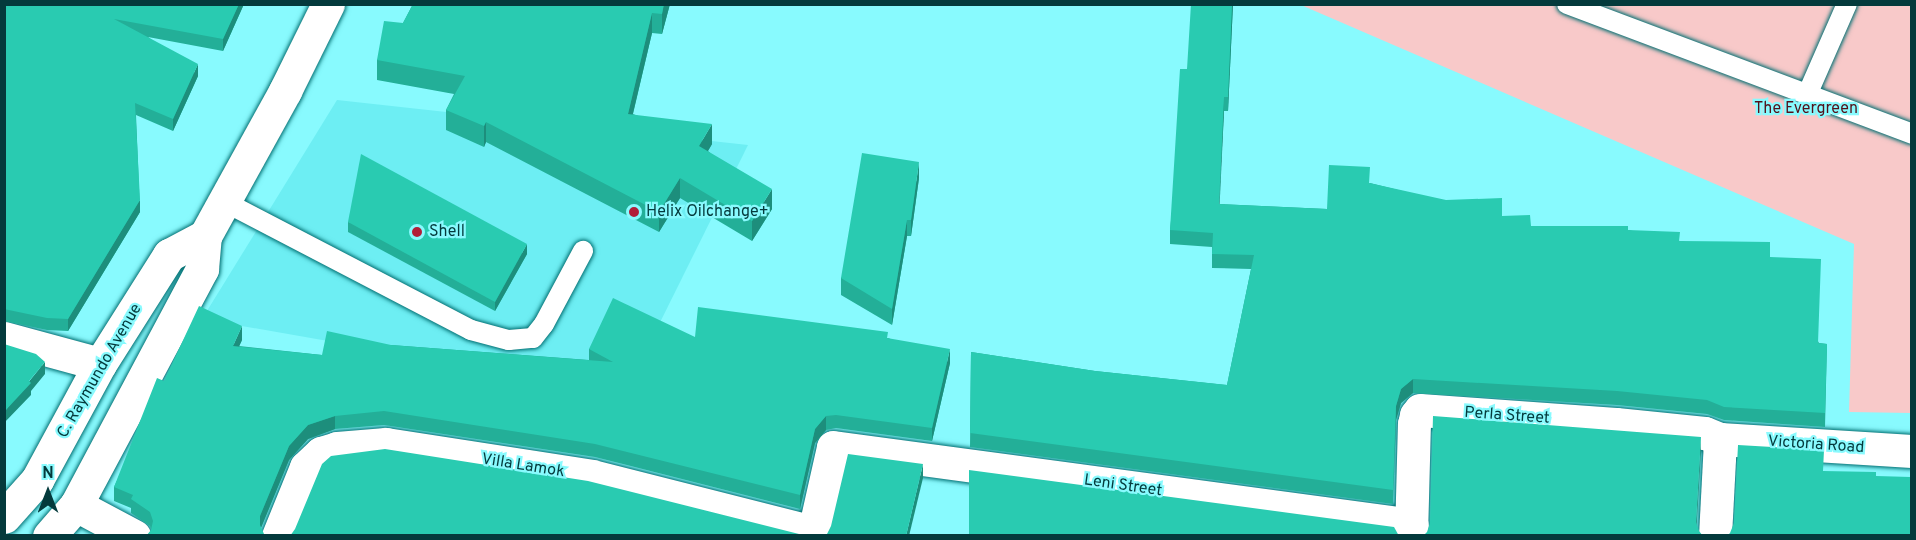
<!DOCTYPE html>
<style>
body{margin:0}
#map{position:relative;width:1916px;height:540px;overflow:hidden;background:#88fafe;font-family:Overpass,sans-serif}
div>[style]{position:absolute}
.built>*{inset:0;background:#6deef3}
.green>*{inset:0;background:#f8c9c9}
.roads{filter:drop-shadow(0 0 2px #006e71) drop-shadow(0 0 2px #006e71)}
.lane>*{height:20px;margin:-10px;padding:0 10px;transform-origin:10px;border-radius:10px;background:#fff}
.street>*{height:33px;margin:-16.5px;padding:0 16.5px;transform-origin:16.5px;border-radius:16.5px;background:#fff}
.secondary>*{height:33px;margin:-16.5px;padding:0 16.5px;transform-origin:16.5px;border-radius:16.5px;background:#fff}
.wall>*{inset:0;background:#23af98}
.shaded-wall>*{inset:0;background:#1d8e7c}
.building>*{inset:0;background:#29cbb1}
.dots>*{width:16px;height:16px;translate:-50% -50%;box-sizing:border-box;border:3px solid #88fafe;border-radius:50%}
span{translate:-50% -50%;white-space:nowrap;text-align:center;line-height:1.15;-webkit-text-stroke:4.5px #88fafe;paint-order:stroke}
.park-label{font-size:16px;color:#531019}
.poi-label{font-size:16px;color:#043a3c}
.left{translate:0 -50%;text-align:left}
.street-label{font-size:16px;color:#043a3c}
.frame{position:absolute;inset:0;border:6px solid #043a3c;pointer-events:none}
.north{position:absolute;left:18px;top:462px;width:60px;height:60px;-webkit-text-stroke:4px #88fafe;paint-order:stroke;rotate:0deg;font-size:16px;font-weight:700;line-height:24px;text-align:center;color:#043a3c}
.north::after{content:'';display:block;margin:auto;width:21px;height:27px;background:#043a3c;clip-path:polygon(50% 0,100% 100%,50% 72%,0 100%)}
</style>
<div id="map">
<div class="built">
<div style="clip-path:polygon(337px 100px,748px 145px,625px 393px,202px 319px)"></div>
</div>
<div class="green">
<div style="clip-path:polygon(1301px 5px,1911px 5px,1911px 413px,1849px 412px,1854px 244px)"></div>
</div>
<div class="roads">
<div class="lane">
<div style="left:1567px;top:4px;width:369px;rotate:20.6deg"></div>
<div style="left:1807px;top:95px;width:99px;rotate:-66.3deg"></div>
<div style="left:225px;top:202px;width:277px;rotate:27.5deg"></div>
<div style="left:471px;top:330px;width:39px;rotate:15deg"></div>
<div style="left:509px;top:340px;width:24px;rotate:-5deg"></div>
<div style="left:533px;top:338px;width:18px;rotate:-52deg"></div>
<div style="left:544px;top:324px;width:83px;rotate:-61.9deg"></div>
</div>
<div class="street">
<div style="left:4px;top:338px;width:99px;rotate:15.2deg"></div>
<div style="left:76px;top:505px;width:66px;rotate:28.1deg"></div>
<div style="left:278px;top:536px;width:74px;rotate:-67.9deg"></div>
<div style="left:306px;top:467px;width:21px;rotate:-43deg"></div>
<div style="left:321px;top:453px;width:17px;rotate:-17deg"></div>
<div style="left:337px;top:448px;width:49px;rotate:-4.7deg"></div>
<div style="left:386px;top:444px;width:208px;rotate:8.8deg"></div>
<div style="left:592px;top:476px;width:229px;rotate:14.2deg"></div>
<div style="left:813px;top:536px;width:91px;rotate:-77.3deg"></div>
<div style="left:833px;top:447px;width:584px;rotate:7.67deg"></div>
<div style="left:1411px;top:536px;width:112px;rotate:-88.5deg"></div>
<div style="left:1414px;top:424px;width:9px;rotate:-77deg"></div>
<div style="left:1416px;top:415px;width:6px;rotate:-51deg"></div>
<div style="left:1420px;top:410px;width:196px;rotate:4.1deg"></div>
<div style="left:1616px;top:424px;width:89px;rotate:5.8deg"></div>
<div style="left:1705px;top:433px;width:16px;rotate:22deg"></div>
<div style="left:1720px;top:439px;width:192px;rotate:3.6deg"></div>
<div style="left:1715px;top:536px;width:97px;rotate:-87deg"></div>
</div>
<div class="secondary">
<div style="left:4px;top:517px;width:50px;rotate:-48.3deg"></div>
<div style="left:37px;top:480px;width:132px;rotate:-61.5deg"></div>
<div style="left:100px;top:364px;width:129px;rotate:-57.7deg"></div>
<div style="left:169px;top:255px;width:41px;rotate:-27.8deg"></div>
<div style="left:49px;top:536px;width:41px;rotate:-48.9deg"></div>
<div style="left:76px;top:505px;width:268px;rotate:-61.9deg"></div>
<div style="left:202px;top:269px;width:33px;rotate:-85deg"></div>
<div style="left:205px;top:236px;width:166px;rotate:-61.1deg"></div>
<div style="left:285px;top:91px;width:97px;rotate:-63.7deg"></div>
</div>
</div>
<div class="wall">
<div style="clip-path:polygon(4px 4px,244px 4px,223px 51px,148px 37px,198px 76px,173px 131px,136px 115px,140px 212px,68px 331px,47px 330px,4px 321px)"></div>
<div style="clip-path:polygon(413px 4px,670px 4px,662px 34px,652px 33px,633px 114px,712px 144px,708px 151px,772px 209px,752px 241px,680px 198px,659px 232px,486px 142px,484px 147px,446px 130px,446px 110px,454px 94px,377px 80px,377px 60px,403px 23px)"></div>
<div style="clip-path:polygon(1233px 4px,1228px 111px,1224px 111px,1219px 204px,1327px 209px,1370px 183px,1502px 216px,1531px 226px,1628px 230px,1680px 241px,1770px 257px,1819px 343px,1827px 344px,1825px 427px,1724px 420px,1707px 414px,1617px 405px,1413px 393px,1401px 403px,1396px 420px,1393px 504px,970px 447px,971px 352px,1095px 371px,1227px 385px,1251px 269px,1212px 268px,1212px 247px,1170px 244px,1170px 230px,1187px 69px)"></div>
<div style="clip-path:polygon(919px 178px,911px 236px,907px 236px,892px 325px,841px 295px,841px 278px)"></div>
<div style="clip-path:polygon(348px 222px,527px 254px,495px 311px,348px 232px)"></div>
<div style="clip-path:polygon(695px 337px,888px 338px,950px 363px,932px 441px,836px 428px,826px 430px,815px 443px,800px 509px,595px 457px,384px 425px,335px 429px,308px 439px,289px 460px,261px 528px,151px 530px,150px 526px,131px 513px,131px 508px,114px 501px,114px 487px,164px 381px,242px 340px,239px 346px,322px 355px,391px 345px,589px 360px,589px 349px)"></div>
</div>
<div class="shaded-wall">
<div style="clip-path:polygon(239px 4px,244px 4px,223px 51px,223px 39px)"></div>
<div style="clip-path:polygon(664px 4px,670px 4px,662px 34px,662px 14px)"></div>
<div style="clip-path:polygon(1232px 4px,1233px 4px,1228px 111px,1228px 97px)"></div>
<div style="clip-path:polygon(652px 13px,652px 33px,628px 134px,628px 114px)"></div>
<div style="clip-path:polygon(198px 64px,198px 76px,173px 131px,173px 119px)"></div>
<div style="clip-path:polygon(1224px 97px,1224px 111px,1219px 218px,1219px 204px)"></div>
<div style="clip-path:polygon(486px 122px,486px 142px,484px 147px,484px 126px)"></div>
<div style="clip-path:polygon(712px 124px,712px 144px,699px 166px,699px 146px)"></div>
<div style="clip-path:polygon(919px 162px,919px 178px,911px 236px,911px 220px)"></div>
<div style="clip-path:polygon(680px 178px,680px 198px,659px 232px,659px 212px)"></div>
<div style="clip-path:polygon(772px 189px,772px 209px,752px 241px,752px 221px)"></div>
<div style="clip-path:polygon(140px 200px,140px 212px,68px 331px,68px 319px)"></div>
<div style="clip-path:polygon(907px 220px,907px 236px,892px 325px,892px 309px)"></div>
<div style="clip-path:polygon(527px 244px,527px 254px,495px 311px,495px 302px)"></div>
<div style="clip-path:polygon(242px 326px,242px 340px,233px 360px,233px 346px)"></div>
<div style="clip-path:polygon(950px 349px,950px 363px,932px 441px,932px 428px)"></div>
<div style="clip-path:polygon(45px 362px,45px 374px,31px 391px,31px 395px,4px 423px,4px 412px)"></div>
<div style="clip-path:polygon(1413px 379px,1413px 393px,1401px 403px,1396px 420px,1393px 504px,1396px 406px,1401px 389px)"></div>
<div style="clip-path:polygon(335px 416px,335px 429px,308px 439px,289px 460px,260px 530px,260px 536px,260px 516px,289px 446px,308px 425px)"></div>
<div style="clip-path:polygon(826px 416px,826px 430px,815px 443px,800px 509px,800px 495px,815px 429px)"></div>
<div style="clip-path:polygon(1701px 437px,1701px 451px,1696px 536px,1696px 522px)"></div>
<div style="clip-path:polygon(923px 464px,923px 478px,909px 536px,906px 536px)"></div>
</div>
<div class="building">
<div style="clip-path:polygon(4px 4px,239px 4px,223px 39px,114px 19px,198px 64px,173px 119px,135px 103px,140px 200px,68px 319px,47px 318px,4px 309px)"></div>
<div style="clip-path:polygon(413px 4px,664px 4px,662px 14px,652px 13px,628px 114px,712px 124px,699px 146px,772px 189px,752px 221px,680px 178px,659px 212px,486px 122px,484px 126px,446px 110px,465px 76px,377px 60px,384px 21px,403px 23px)"></div>
<div style="clip-path:polygon(1191px 4px,1232px 4px,1228px 97px,1224px 97px,1219px 204px,1327px 209px,1329px 165px,1370px 167px,1369px 183px,1446px 200px,1502px 198px,1502px 216px,1530px 215px,1531px 226px,1628px 226px,1628px 230px,1680px 232px,1679px 241px,1770px 242px,1770px 257px,1821px 259px,1818px 343px,1827px 344px,1825px 413px,1724px 407px,1707px 400px,1617px 391px,1413px 379px,1401px 389px,1396px 406px,1393px 490px,970px 433px,971px 352px,1095px 371px,1227px 385px,1254px 255px,1212px 254px,1213px 233px,1170px 230px,1180px 69px,1187px 69px)"></div>
<div style="clip-path:polygon(862px 153px,919px 162px,911px 220px,907px 220px,892px 309px,841px 278px)"></div>
<div style="clip-path:polygon(361px 154px,527px 244px,495px 302px,348px 222px)"></div>
<div style="clip-path:polygon(613px 298px,695px 337px,698px 307px,888px 332px,887px 338px,950px 349px,932px 428px,836px 415px,826px 416px,815px 429px,800px 495px,595px 444px,384px 411px,335px 416px,308px 425px,289px 446px,260px 516px,260px 525px,264px 534px,265px 536px,146px 536px,151px 530px,153px 521px,150px 512px,131px 499px,133px 495px,114px 487px,157px 378px,164px 381px,199px 306px,242px 326px,233px 346px,322px 355px,327px 331px,391px 345px,613px 362px,589px 349px)"></div>
<div style="clip-path:polygon(4px 344px,36px 354px,45px 362px,29px 381px,31px 383px,4px 412px)"></div>
<div style="clip-path:polygon(1433px 416px,1701px 437px,1696px 522px,1699px 531px,1703px 536px,1423px 536px,1427px 532px,1430px 523px)"></div>
<div style="clip-path:polygon(1738px 445px,1824px 450px,1823px 471px,1876px 472px,1876px 476px,1911px 477px,1911px 536px,1727px 536px,1730px 533px,1734px 523px)"></div>
<div style="clip-path:polygon(385px 449px,588px 481px,799px 534px,801px 536px,290px 536px,295px 529px,322px 464px,331px 456px)"></div>
<div style="clip-path:polygon(848px 454px,923px 464px,906px 536px,826px 536px,831px 526px)"></div>
<div style="clip-path:polygon(969px 470px,1394px 527px,1399px 536px,969px 536px)"></div>
</div>
<div class="dots">
<div style="left:634px;top:212px;background:#b11e38"></div>
<div style="left:417px;top:232px;background:#b11e38"></div>
</div>
<div class="park-label">
<span style="left:1806px;top:109px">The Evergreen</span>
</div>
<div class="poi-label">
<span class="left" style="left:646px;top:212px">Helix Oilchange+</span>
<span class="left" style="left:429px;top:232px">Shell</span>
</div>
<div class="street-label">
<span style="left:100px;top:371px;rotate:-60deg">C. Raymundo Avenue</span>
<span style="left:1507px;top:416px;rotate:4deg">Perla Street</span>
<span style="left:1816px;top:445px;rotate:4deg">Victoria Road</span>
<span style="left:523px;top:466px;rotate:9deg">Villa Lamok</span>
<span style="left:1123px;top:486px;rotate:8deg">Leni Street</span>
</div>
<div class="frame"></div>
<div class="north">N</div>
</div>
